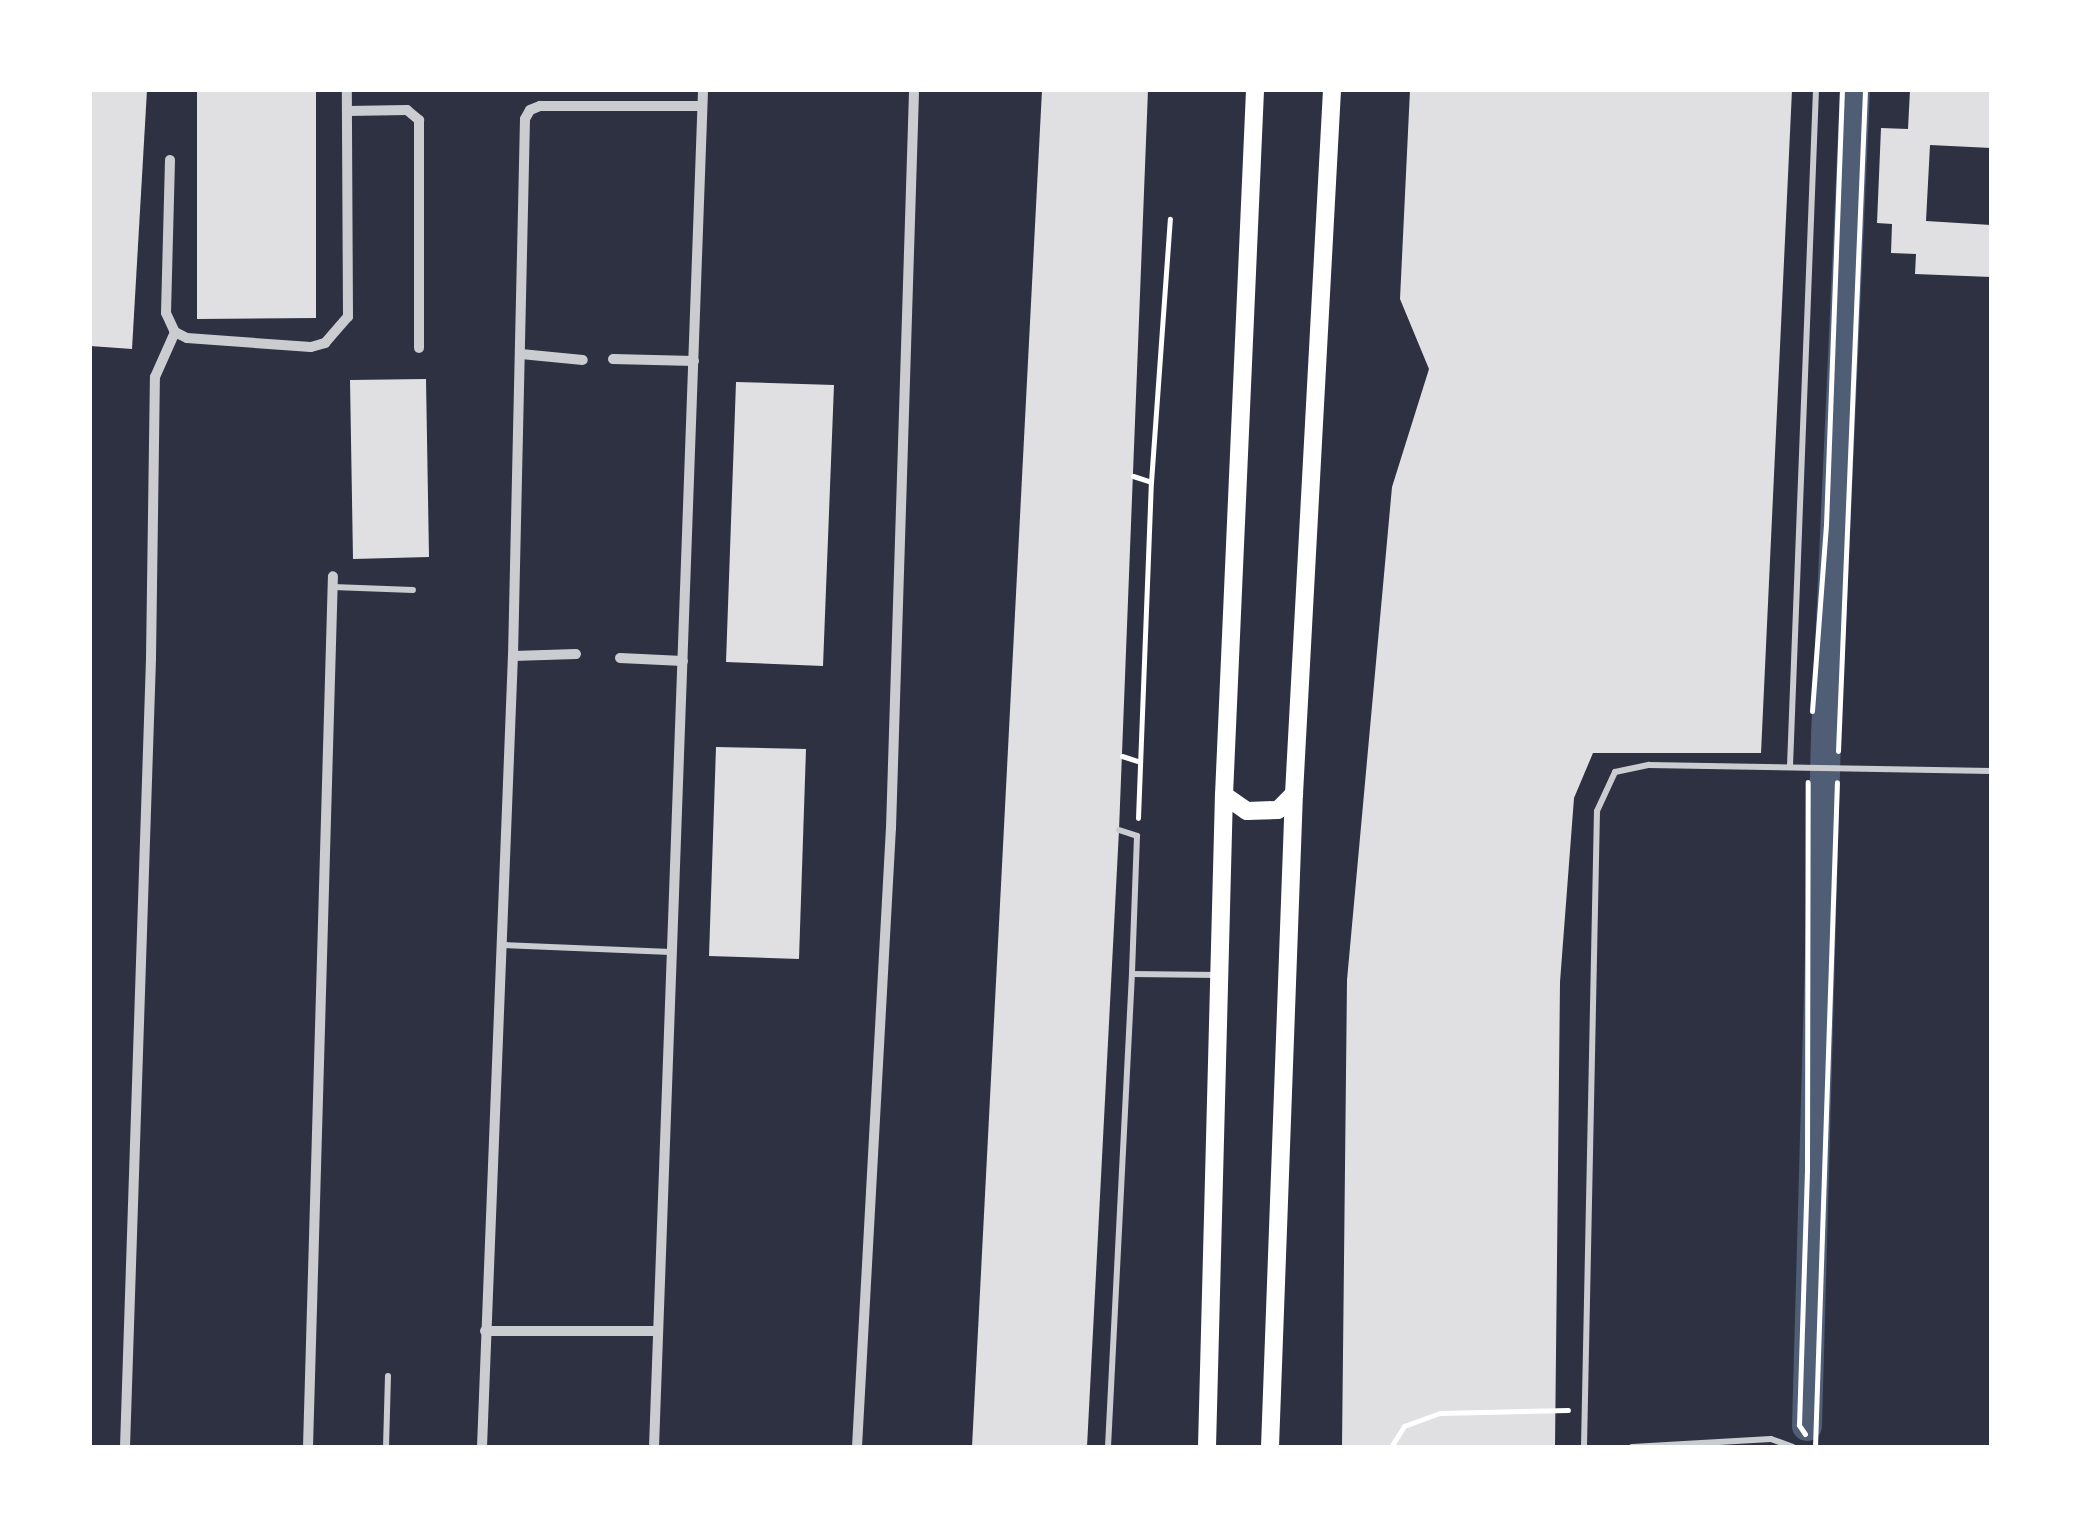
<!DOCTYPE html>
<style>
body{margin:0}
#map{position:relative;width:2081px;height:1537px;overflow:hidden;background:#2d3142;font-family:Mulish,sans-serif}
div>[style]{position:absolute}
.canal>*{height:30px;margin:-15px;padding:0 15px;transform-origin:15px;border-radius:15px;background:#4f5d75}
.building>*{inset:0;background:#e0e0e3}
.path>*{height:5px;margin:-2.5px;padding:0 2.5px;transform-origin:2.5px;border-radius:2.5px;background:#fff}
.service>*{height:6px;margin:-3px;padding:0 3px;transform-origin:3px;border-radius:3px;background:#caccd0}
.minor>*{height:10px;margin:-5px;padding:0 5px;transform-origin:5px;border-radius:5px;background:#caccd0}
.primary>*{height:18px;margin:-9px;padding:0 9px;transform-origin:9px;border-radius:9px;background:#fff}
span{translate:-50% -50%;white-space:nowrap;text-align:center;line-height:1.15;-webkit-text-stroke:8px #fff;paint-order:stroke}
.frame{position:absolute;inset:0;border:92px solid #fff;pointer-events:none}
</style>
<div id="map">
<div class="canal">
<div style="left:1807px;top:1426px;width:691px;rotate:-88.42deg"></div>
<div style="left:1826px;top:735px;width:646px;rotate:-87.43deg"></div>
</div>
<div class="building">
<div style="clip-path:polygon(90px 90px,147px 90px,132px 349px,90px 346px)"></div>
<div style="clip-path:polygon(197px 90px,316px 90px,316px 318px,197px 319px)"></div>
<div style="clip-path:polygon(1042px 90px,1148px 90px,1119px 830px,1087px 1447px,972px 1447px)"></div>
<div style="clip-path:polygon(1410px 90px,1792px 90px,1761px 753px,1593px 753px,1574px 798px,1560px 982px,1555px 1447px,1342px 1447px,1347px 980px,1392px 487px,1429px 369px,1400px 299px)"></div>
<div style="clip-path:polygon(1910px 90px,1991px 90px,1991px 148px,1930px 145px,1926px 221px,1991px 225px,1991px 277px,1915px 274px,1916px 254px,1891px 253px,1892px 224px,1877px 223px,1881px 128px,1908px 129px)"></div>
<div style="clip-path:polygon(426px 379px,429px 557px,353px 559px,350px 380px)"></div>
<div style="clip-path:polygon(736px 382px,834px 385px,823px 666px,726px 662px)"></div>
<div style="clip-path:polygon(716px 747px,806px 749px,799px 959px,709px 956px)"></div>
</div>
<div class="path">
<div style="left:1133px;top:476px;width:19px;rotate:18deg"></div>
<div style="left:1812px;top:711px;width:187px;rotate:-85.7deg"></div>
<div style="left:1826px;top:525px;width:435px;rotate:-87.9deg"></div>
<div style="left:1838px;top:751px;width:662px;rotate:-87.66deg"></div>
<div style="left:1122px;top:756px;width:19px;rotate:18deg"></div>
<div style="left:1138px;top:818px;width:336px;rotate:-87.8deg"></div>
<div style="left:1151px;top:482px;width:264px;rotate:-85.9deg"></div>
<div style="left:1805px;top:1434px;width:11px;rotate:-124deg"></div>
<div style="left:1799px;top:1425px;width:254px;rotate:-88.2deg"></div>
<div style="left:1807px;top:1171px;width:389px;rotate:-89.9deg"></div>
<div style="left:1391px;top:1447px;width:25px;rotate:-58deg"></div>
<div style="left:1404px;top:1426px;width:38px;rotate:-20deg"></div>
<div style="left:1440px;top:1413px;width:128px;rotate:-1.3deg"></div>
<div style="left:1815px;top:1447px;width:665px;rotate:-88.11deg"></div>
</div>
<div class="service">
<div style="left:333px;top:587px;width:80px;rotate:2.1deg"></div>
<div style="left:1790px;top:766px;width:676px;rotate:-87.8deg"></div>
<div style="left:1119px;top:830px;width:19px;rotate:18deg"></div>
<div style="left:1137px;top:836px;width:138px;rotate:92.1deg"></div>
<div style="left:1132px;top:974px;width:86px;rotate:0.7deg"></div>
<div style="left:504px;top:945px;width:167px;rotate:2.4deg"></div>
<div style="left:386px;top:1447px;width:71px;rotate:-88.4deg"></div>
<div style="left:1108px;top:1447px;width:474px;rotate:-87.1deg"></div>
<div style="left:1584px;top:1447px;width:636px;rotate:-88.83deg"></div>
<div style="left:1597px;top:811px;width:43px;rotate:-65.2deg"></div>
<div style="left:1615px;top:772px;width:35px;rotate:-12deg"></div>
<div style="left:1649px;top:765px;width:342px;rotate:1deg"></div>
<div style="left:1632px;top:1447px;width:139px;rotate:-3.3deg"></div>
<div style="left:1771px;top:1439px;width:23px;rotate:20deg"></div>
</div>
<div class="minor">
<div style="left:347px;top:111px;width:60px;rotate:-1deg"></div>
<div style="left:407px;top:110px;width:16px;rotate:40deg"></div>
<div style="left:419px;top:120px;width:228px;rotate:90deg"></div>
<div style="left:170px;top:160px;width:153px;rotate:91.5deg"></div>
<div style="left:166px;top:313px;width:21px;rotate:65deg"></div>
<div style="left:175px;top:332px;width:13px;rotate:27deg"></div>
<div style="left:187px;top:338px;width:124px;rotate:4.2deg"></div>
<div style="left:311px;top:347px;width:15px;rotate:-16deg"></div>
<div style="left:325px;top:343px;width:35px;rotate:-49deg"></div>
<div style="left:348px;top:317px;width:227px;rotate:-90.3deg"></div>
<div style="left:521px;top:354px;width:62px;rotate:5.5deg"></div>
<div style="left:613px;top:359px;width:81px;rotate:1.4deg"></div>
<div style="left:513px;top:656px;width:63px;rotate:-1.8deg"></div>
<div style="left:620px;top:658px;width:63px;rotate:2.7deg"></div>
<div style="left:485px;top:1331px;width:173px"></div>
<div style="left:125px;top:1447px;width:789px;rotate:-88.11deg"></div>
<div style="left:151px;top:658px;width:281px;rotate:-89.2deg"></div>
<div style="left:155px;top:377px;width:49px;rotate:-66deg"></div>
<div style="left:308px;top:1447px;width:871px;rotate:-88.36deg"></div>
<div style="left:482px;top:1447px;width:792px;rotate:-87.76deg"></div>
<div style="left:513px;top:656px;width:537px;rotate:-88.72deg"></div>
<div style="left:525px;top:119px;width:10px;rotate:-61deg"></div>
<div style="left:530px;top:110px;width:11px;rotate:-22deg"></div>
<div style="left:540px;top:106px;width:162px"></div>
<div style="left:654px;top:1447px;width:1358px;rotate:-87.93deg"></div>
<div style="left:857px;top:1447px;width:620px;rotate:-86.86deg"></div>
<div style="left:891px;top:828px;width:738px;rotate:-88.21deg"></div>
</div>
<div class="primary">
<div style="left:1224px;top:795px;width:28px;rotate:35deg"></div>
<div style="left:1247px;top:811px;width:31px;rotate:-2deg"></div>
<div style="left:1278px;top:810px;width:23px;rotate:-45deg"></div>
<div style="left:1207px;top:1447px;width:652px;rotate:-88.51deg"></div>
<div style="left:1224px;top:795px;width:706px;rotate:-87.48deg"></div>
<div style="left:1270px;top:1447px;width:653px;rotate:-87.9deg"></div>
<div style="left:1294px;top:794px;width:705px;rotate:-86.91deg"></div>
</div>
<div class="frame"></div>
</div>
